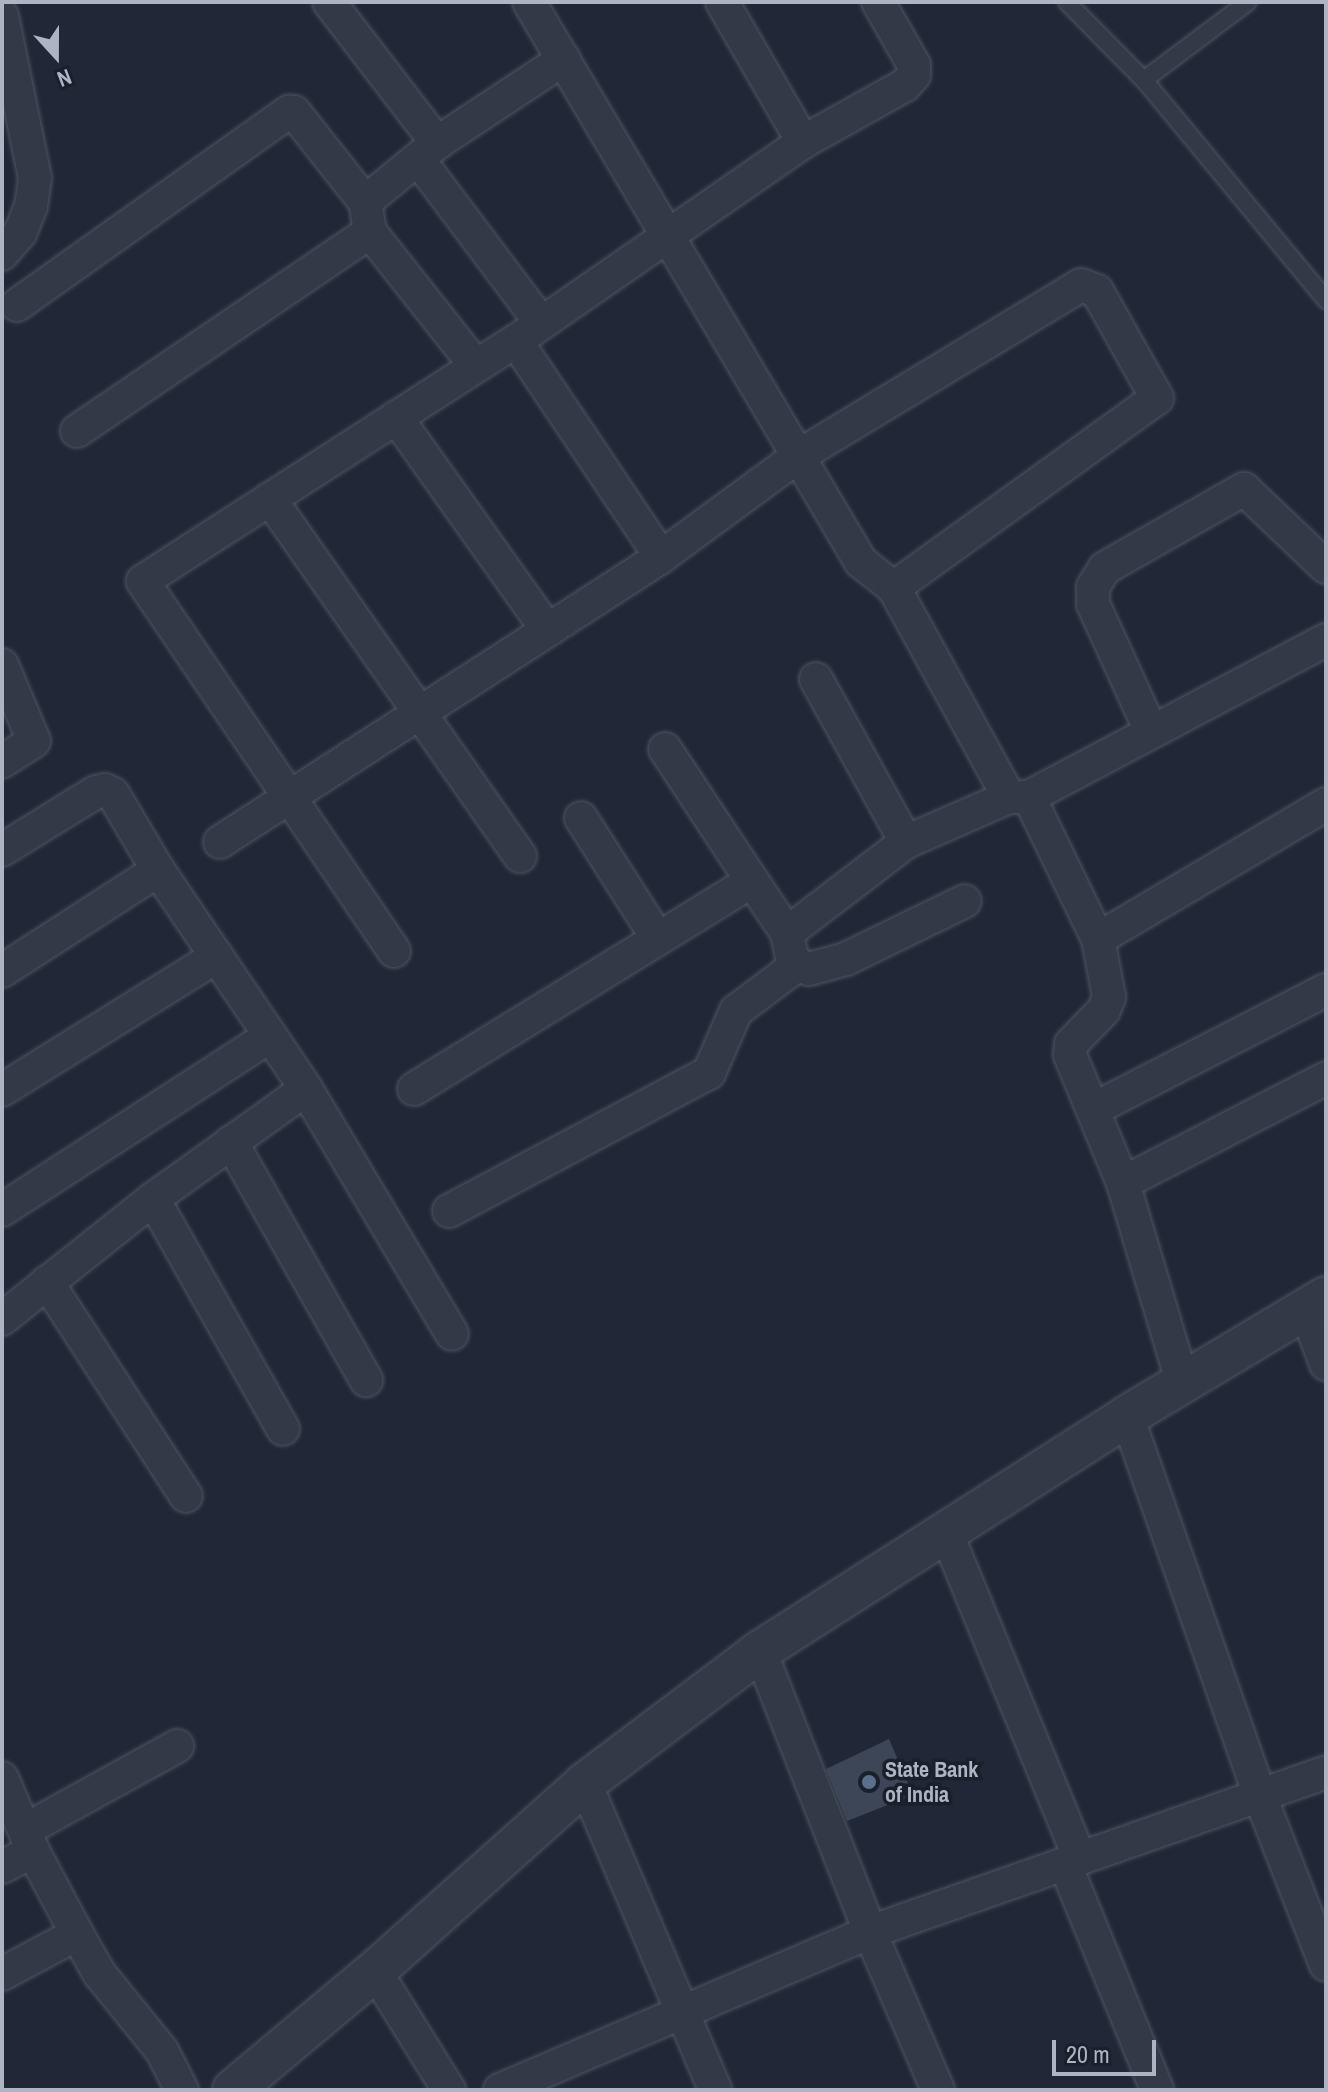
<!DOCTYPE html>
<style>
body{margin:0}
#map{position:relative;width:1328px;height:2092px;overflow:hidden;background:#202837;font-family:"Archivo Narrow",sans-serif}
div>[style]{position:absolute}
.building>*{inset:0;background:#3c4657}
.roads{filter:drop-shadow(0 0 2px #4e5562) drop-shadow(0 0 2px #4e5562)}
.service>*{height:16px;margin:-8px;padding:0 8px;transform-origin:8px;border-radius:8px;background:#333a47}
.minor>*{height:32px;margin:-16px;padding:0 16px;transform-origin:16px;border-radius:16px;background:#333a47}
.tertiary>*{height:40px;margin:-20px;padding:0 20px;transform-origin:20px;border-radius:20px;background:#333a47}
.dots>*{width:22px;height:22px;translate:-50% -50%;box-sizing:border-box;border:4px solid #19202c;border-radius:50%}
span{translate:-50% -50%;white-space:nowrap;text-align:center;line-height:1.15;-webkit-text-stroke:7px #19202c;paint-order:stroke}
.poi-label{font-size:22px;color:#adb5c4;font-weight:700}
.left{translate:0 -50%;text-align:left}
.frame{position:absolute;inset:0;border:4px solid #adb5c4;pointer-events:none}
.north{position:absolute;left:16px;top:16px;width:80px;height:80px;-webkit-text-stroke:6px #19202c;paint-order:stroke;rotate:159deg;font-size:22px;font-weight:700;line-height:32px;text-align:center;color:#adb5c4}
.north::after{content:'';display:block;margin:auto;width:28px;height:36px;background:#adb5c4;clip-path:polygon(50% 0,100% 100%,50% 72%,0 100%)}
.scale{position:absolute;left:1052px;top:2040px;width:104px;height:36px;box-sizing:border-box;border:4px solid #adb5c4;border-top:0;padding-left:10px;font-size:24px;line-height:28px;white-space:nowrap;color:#adb5c4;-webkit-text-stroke:6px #19202c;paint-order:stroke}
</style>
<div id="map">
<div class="building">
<div style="clip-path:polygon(889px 1739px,913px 1795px,847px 1821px,826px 1769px)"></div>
</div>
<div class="roads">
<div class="service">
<div style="left:1067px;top:2px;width:110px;rotate:45.4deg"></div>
<div style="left:1144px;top:80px;width:286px;rotate:50.4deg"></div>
<div style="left:1144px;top:80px;width:130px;rotate:-36.9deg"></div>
</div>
<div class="minor">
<div style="left:329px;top:2px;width:178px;rotate:52.5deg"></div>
<div style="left:529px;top:2px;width:651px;rotate:59.34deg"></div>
<div style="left:861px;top:562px;width:42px;rotate:38.2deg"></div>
<div style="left:894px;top:588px;width:239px;rotate:61.2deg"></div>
<div style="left:722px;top:2px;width:162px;rotate:59.9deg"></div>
<div style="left:2px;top:16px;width:165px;rotate:78.5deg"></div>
<div style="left:35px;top:178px;width:28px;rotate:98deg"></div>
<div style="left:31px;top:206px;width:29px;rotate:112deg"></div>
<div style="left:20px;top:233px;width:28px;rotate:131deg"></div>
<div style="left:418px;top:159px;width:205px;rotate:53.1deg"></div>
<div style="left:370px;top:232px;width:171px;rotate:51.7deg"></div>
<div style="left:17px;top:305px;width:334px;rotate:-35.4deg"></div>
<div style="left:289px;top:112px;width:5px"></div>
<div style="left:294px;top:112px;width:115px;rotate:51.7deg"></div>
<div style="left:516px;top:341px;width:260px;rotate:56.1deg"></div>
<div style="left:396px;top:417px;width:262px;rotate:54.6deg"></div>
<div style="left:77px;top:431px;width:354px;rotate:-34.2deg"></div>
<div style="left:370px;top:232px;width:30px;rotate:-99deg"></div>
<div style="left:365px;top:202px;width:93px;rotate:-39.3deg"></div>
<div style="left:437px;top:143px;width:152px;rotate:-33.5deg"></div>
<div style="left:270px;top:499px;width:436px;rotate:55deg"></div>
<div style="left:2px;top:665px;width:82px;rotate:67.2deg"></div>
<div style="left:34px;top:741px;width:38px;rotate:147deg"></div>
<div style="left:816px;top:679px;width:186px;rotate:61.1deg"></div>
<div style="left:1151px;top:731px;width:140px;rotate:-114.5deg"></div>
<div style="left:1093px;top:604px;width:17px;rotate:-90deg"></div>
<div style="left:1093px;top:587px;width:22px;rotate:-58deg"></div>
<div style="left:1105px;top:568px;width:160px;rotate:-29.6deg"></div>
<div style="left:1244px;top:489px;width:113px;rotate:43.6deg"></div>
<div style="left:665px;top:749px;width:158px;rotate:56.6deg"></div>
<div style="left:581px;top:818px;width:143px;rotate:57.5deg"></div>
<div style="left:220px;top:842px;width:525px;rotate:-32.87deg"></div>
<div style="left:661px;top:557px;width:169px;rotate:-36.3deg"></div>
<div style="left:797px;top:457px;width:332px;rotate:-31.2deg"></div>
<div style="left:1081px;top:285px;width:17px;rotate:21deg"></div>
<div style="left:1097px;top:291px;width:123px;rotate:60.7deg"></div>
<div style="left:1157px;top:398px;width:324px;rotate:144.2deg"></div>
<div style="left:2px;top:850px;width:110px;rotate:-31.7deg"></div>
<div style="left:96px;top:792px;width:9px;rotate:-13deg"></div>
<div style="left:105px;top:790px;width:9px;rotate:27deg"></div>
<div style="left:113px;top:794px;width:88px;rotate:59.4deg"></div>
<div style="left:158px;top:870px;width:264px;rotate:55.9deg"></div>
<div style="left:306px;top:1089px;width:285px;rotate:59.2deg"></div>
<div style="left:1098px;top:939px;width:265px;rotate:-30.6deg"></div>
<div style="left:394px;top:951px;width:447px;rotate:-124.2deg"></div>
<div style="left:143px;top:581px;width:444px;rotate:-32.8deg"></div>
<div style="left:516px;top:341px;width:349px;rotate:-34.7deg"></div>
<div style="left:803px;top:142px;width:117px;rotate:-29.2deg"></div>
<div style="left:905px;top:85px;width:13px;rotate:-48deg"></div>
<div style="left:914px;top:75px;width:10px;rotate:-90deg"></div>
<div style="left:914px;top:65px;width:73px;rotate:-119.7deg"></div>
<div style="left:793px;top:962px;width:17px;rotate:24deg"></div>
<div style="left:809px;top:969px;width:38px;rotate:-15deg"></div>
<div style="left:846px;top:959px;width:132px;rotate:-26deg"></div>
<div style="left:2px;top:971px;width:186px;rotate:-32.9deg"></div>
<div style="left:414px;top:1089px;width:397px;rotate:-31.6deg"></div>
<div style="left:752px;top:881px;width:63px;rotate:56.1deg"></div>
<div style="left:2px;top:1090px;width:253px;rotate:-31.9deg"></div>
<div style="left:1094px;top:1109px;width:261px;rotate:-27.2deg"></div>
<div style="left:231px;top:1142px;width:274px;rotate:60.4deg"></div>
<div style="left:1123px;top:1183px;width:229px;rotate:-27.3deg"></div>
<div style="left:153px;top:1199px;width:264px;rotate:60.5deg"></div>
<div style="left:2px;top:1210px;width:320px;rotate:-33deg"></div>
<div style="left:449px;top:1211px;width:294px;rotate:-28deg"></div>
<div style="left:709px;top:1073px;width:68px;rotate:-66.5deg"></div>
<div style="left:736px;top:1011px;width:65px;rotate:-36.9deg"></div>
<div style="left:788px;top:972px;width:11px;rotate:-63deg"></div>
<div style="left:793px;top:962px;width:30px;rotate:-102deg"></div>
<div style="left:787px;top:933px;width:150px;rotate:-37.4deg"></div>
<div style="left:906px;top:842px;width:112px;rotate:-23.6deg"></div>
<div style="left:1009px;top:797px;width:20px"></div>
<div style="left:47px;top:1282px;width:255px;rotate:57deg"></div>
<div style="left:1305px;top:1308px;width:60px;rotate:69.4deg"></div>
<div style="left:2px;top:1319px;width:193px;rotate:-38.5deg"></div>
<div style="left:153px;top:1199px;width:188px;rotate:-35.7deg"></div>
<div style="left:1183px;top:1384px;width:210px;rotate:-106.6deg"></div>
<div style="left:1123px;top:1183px;width:139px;rotate:-112.5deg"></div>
<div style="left:1070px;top:1055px;width:11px;rotate:-85deg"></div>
<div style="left:1071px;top:1044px;width:47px;rotate:-45.9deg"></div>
<div style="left:1104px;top:1010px;width:14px;rotate:-69deg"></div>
<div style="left:1109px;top:997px;width:59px;rotate:-100.7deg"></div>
<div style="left:1098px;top:939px;width:158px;rotate:-115.9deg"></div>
<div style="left:1029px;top:797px;width:336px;rotate:-27.9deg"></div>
<div style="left:1127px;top:1416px;width:403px;rotate:70.7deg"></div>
<div style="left:1260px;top:1796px;width:181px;rotate:68.7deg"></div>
<div style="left:946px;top:1532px;width:353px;rotate:67.7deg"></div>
<div style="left:760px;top:1651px;width:302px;rotate:68.6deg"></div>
<div style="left:870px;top:1932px;width:172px;rotate:66.7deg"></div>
<div style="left:2px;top:1778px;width:79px;rotate:67deg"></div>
<div style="left:33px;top:1851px;width:94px;rotate:62.1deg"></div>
<div style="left:77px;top:1934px;width:45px;rotate:60.6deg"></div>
<div style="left:99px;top:1973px;width:100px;rotate:51.1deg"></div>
<div style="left:162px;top:2051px;width:44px;rotate:62.9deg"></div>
<div style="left:585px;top:1783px;width:333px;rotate:67deg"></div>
<div style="left:25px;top:1830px;width:174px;rotate:-28.9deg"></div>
<div style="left:1065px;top:1864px;width:244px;rotate:67.8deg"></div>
<div style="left:2px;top:1867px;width:35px;rotate:-27deg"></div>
<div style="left:375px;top:1971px;width:140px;rotate:58.1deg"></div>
<div style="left:2px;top:1974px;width:85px;rotate:-28.1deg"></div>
<div style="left:500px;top:2090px;width:402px;rotate:-23.1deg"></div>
<div style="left:870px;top:1932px;width:483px;rotate:-19.3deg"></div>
</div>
<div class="tertiary">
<div style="left:233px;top:2090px;width:185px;rotate:-40deg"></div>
<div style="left:375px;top:1971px;width:282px;rotate:-41.8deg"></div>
<div style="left:585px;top:1783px;width:219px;rotate:-37deg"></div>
<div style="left:760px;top:1651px;width:436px;rotate:-32.6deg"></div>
<div style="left:1127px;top:1416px;width:232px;rotate:-30.9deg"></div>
</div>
</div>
<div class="dots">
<div style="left:869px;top:1782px;background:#5c6f8a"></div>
</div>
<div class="poi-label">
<span class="left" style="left:885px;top:1782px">State Bank<br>of India</span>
</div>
<div class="frame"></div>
<div class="north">N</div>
<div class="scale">20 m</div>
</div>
